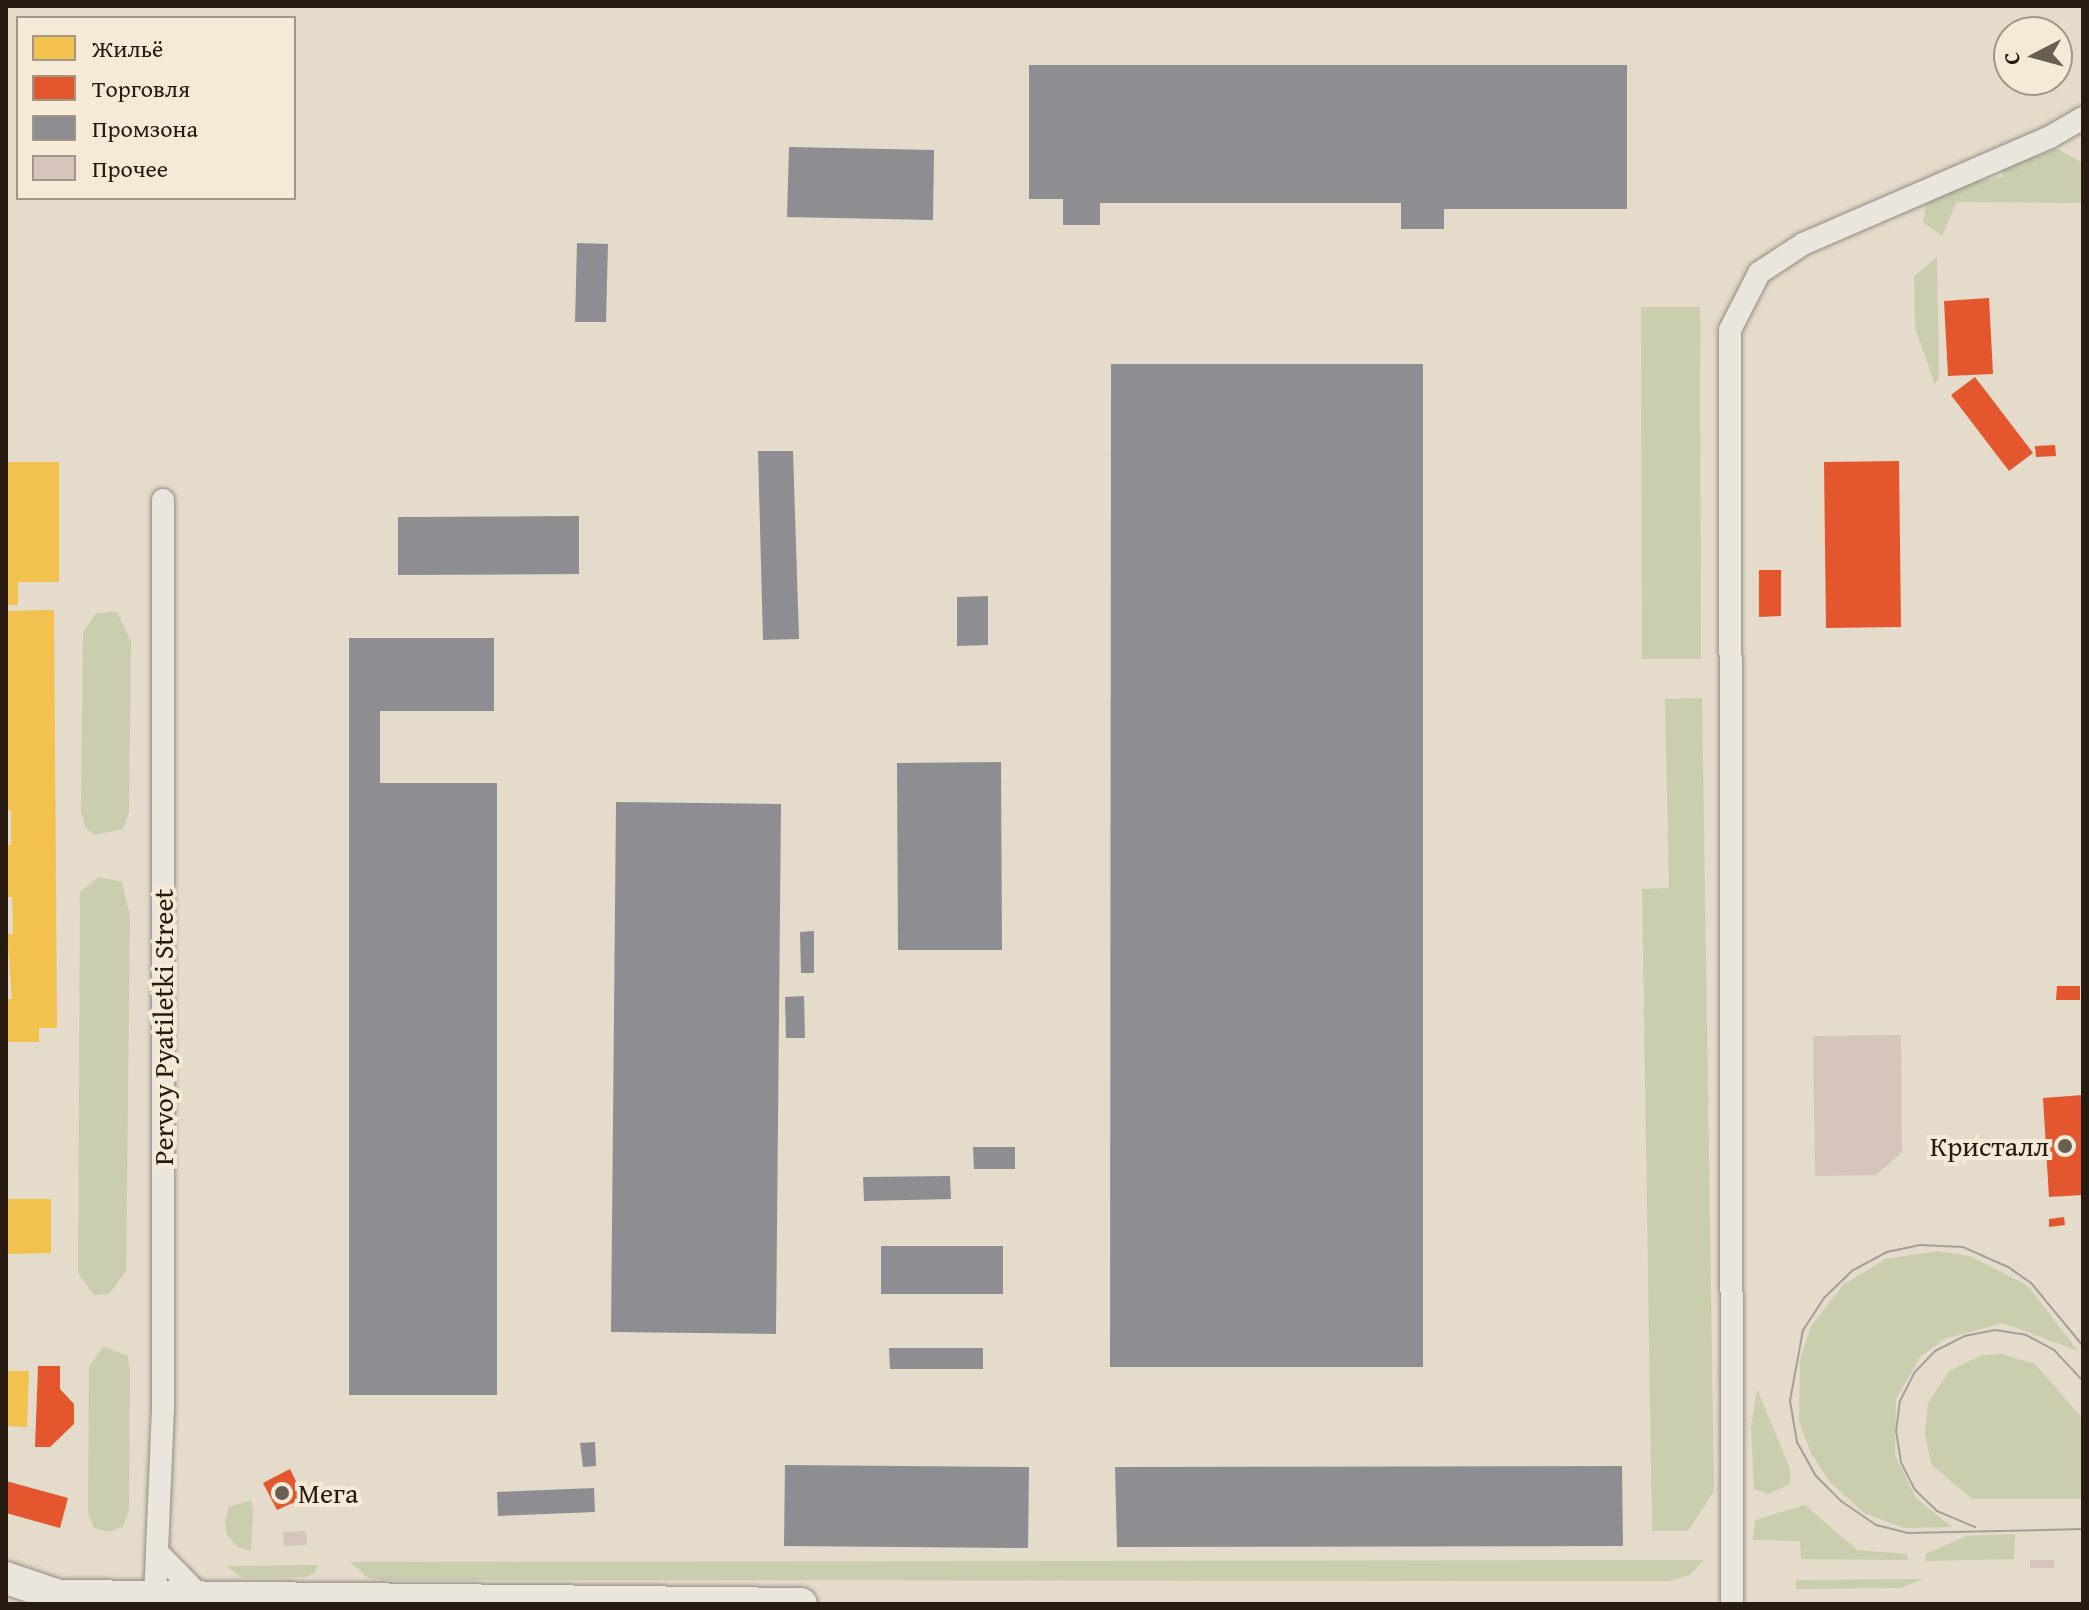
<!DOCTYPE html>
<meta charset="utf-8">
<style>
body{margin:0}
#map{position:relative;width:2089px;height:1610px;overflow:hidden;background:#e4dbca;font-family:"Gentium Book Plus",serif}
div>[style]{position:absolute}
.green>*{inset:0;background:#cacdae}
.homes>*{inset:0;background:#f2c14e}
.shops>*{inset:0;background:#e4572e}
.industry>*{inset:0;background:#8d8d92}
.building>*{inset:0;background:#d5c5ba}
.roads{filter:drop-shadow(0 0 2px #928c81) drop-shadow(0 0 2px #928c81)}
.street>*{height:22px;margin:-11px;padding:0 11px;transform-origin:11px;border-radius:11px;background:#eae5dd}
.secondary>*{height:32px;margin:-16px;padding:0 16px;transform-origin:16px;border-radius:16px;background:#eae5dd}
.tram>*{height:2px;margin:-1px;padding:0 1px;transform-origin:1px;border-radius:1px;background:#a4a099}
.dots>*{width:22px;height:22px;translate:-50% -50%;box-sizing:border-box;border:4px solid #f5ead6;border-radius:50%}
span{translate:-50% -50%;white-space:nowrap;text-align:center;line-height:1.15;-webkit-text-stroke:8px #f5ead6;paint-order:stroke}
.street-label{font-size:28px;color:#261a11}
.poi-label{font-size:28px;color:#261a11}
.right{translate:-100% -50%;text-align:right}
.left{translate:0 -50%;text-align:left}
.frame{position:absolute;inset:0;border:8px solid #261a11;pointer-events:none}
.legend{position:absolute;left:16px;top:16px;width:280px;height:184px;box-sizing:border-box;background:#f5ead6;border:2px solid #a29787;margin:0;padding:10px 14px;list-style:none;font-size:24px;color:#261a11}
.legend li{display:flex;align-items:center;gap:16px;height:40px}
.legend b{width:40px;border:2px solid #a29787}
.north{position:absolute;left:1993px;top:16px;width:80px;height:80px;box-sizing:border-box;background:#f5ead6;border:2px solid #a29787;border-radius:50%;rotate:264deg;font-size:22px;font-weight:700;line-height:32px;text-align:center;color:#261a11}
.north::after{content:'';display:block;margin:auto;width:28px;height:36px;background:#685e52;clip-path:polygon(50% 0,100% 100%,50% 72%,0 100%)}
</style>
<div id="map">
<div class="green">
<div style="clip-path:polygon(2058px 149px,2083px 163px,2083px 203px,1957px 202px,1942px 236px,1923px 222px,1928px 196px,1947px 186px,2003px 177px,2002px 167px)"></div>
<div style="clip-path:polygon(1937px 257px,1939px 378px,1935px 384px,1915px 328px,1914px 276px)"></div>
<div style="clip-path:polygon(1641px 307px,1700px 307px,1701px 659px,1642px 659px)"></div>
<div style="clip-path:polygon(117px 612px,131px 641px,129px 812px,123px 829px,94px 835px,85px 827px,81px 812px,83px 633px,96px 613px)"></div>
<div style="clip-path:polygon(1702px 698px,1714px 1491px,1688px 1531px,1652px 1531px,1642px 889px,1669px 888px,1665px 699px)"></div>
<div style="clip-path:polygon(99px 877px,122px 882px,130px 916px,126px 1271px,109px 1294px,94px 1295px,78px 1273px,80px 892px)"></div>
<div style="clip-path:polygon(1937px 1251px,1970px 1256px,2028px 1286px,2078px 1351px,2003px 1323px,1944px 1339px,1920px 1357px,1896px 1399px,1895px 1455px,1916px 1498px,1952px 1527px,1904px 1528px,1864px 1513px,1829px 1481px,1811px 1453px,1799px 1422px,1800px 1359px,1811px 1326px,1844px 1284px,1886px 1259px)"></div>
<div style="clip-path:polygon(103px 1347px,127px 1355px,130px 1370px,129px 1510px,123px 1526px,110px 1532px,94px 1528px,88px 1513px,89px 1366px)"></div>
<div style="clip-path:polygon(2002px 1354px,2035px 1364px,2083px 1419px,2083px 1499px,1972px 1499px,1931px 1464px,1925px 1433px,1928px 1403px,1949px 1371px,1982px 1355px)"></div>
<div style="clip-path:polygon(1757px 1389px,1790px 1469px,1790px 1484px,1769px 1494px,1754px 1489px,1751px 1427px)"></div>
<div style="clip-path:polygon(251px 1500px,253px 1511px,251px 1551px,238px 1547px,227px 1535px,225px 1523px,229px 1507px)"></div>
<div style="clip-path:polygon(1805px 1505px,1857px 1550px,1907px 1554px,1908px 1560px,1801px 1559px,1800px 1541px,1753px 1540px,1755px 1520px)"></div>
<div style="clip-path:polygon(2015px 1534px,2014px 1559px,1926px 1561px,1925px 1554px,1967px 1536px)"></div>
<div style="clip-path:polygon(1704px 1560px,1690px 1575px,1670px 1581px,387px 1580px,368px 1578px,350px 1562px)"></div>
<div style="clip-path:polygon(318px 1565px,315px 1573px,306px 1577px,242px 1578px,226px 1566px)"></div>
<div style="clip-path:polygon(1923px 1579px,1901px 1588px,1796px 1589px,1796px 1580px)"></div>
</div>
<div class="homes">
<div style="clip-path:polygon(6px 462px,59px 462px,59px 582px,18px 582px,18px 605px,6px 605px)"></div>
<div style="clip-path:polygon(54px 610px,57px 1028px,39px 1028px,39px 1042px,6px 1042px,6px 999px,12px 999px,7px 934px,13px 934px,12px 897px,6px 897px,6px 845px,11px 845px,11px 810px,6px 811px,6px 611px)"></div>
<div style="clip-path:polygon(6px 1199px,51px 1199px,51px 1253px,6px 1254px)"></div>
<div style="clip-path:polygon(6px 1371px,29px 1371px,27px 1427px,6px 1426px)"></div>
</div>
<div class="shops">
<div style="clip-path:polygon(1989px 298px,1993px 374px,1948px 376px,1944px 301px)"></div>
<div style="clip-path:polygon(1975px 377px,2033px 453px,2009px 471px,1951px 395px)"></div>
<div style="clip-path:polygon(2055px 445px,2056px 456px,2036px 457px,2035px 446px)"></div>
<div style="clip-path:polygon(1899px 461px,1901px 627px,1826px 628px,1824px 462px)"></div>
<div style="clip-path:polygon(1759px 570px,1781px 570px,1781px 616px,1759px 617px)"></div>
<div style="clip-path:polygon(2057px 986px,2080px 986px,2080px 1000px,2056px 1000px)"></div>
<div style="clip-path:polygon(2083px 1095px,2083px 1195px,2049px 1197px,2043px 1098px)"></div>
<div style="clip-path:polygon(2064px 1217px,2065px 1225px,2049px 1227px,2049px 1219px)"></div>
<div style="clip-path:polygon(38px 1366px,60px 1366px,60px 1389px,74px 1404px,74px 1424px,50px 1447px,35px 1447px)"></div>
<div style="clip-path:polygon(290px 1469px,304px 1498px,277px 1510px,263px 1483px)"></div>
<div style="clip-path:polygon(6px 1481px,68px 1498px,60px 1528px,6px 1513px)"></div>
</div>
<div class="industry">
<div style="clip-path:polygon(1029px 65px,1627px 65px,1627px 209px,1444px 209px,1444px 229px,1401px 229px,1401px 203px,1100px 203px,1100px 225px,1063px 225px,1063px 199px,1029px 199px)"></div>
<div style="clip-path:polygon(789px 147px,934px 150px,933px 220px,787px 217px)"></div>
<div style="clip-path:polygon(577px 243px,608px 244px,606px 322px,575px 322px)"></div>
<div style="clip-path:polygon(1111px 364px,1423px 364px,1423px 1367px,1110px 1367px)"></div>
<div style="clip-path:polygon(758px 451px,793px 451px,799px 639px,763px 640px)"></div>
<div style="clip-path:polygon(579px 516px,579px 574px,398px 575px,398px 517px)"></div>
<div style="clip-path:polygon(988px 596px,988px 645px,957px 646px,957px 597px)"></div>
<div style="clip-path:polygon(349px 638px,494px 638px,494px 711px,380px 711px,380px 783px,497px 783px,497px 1395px,349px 1395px)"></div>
<div style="clip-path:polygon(1001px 762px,1002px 950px,898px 950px,897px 763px)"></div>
<div style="clip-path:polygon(616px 802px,781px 804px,776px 1334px,611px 1332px)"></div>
<div style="clip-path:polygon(814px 931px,814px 973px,801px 973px,800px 932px)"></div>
<div style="clip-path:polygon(804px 996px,805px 1038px,786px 1038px,785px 997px)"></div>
<div style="clip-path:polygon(973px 1147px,1015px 1147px,1015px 1169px,974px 1169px)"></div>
<div style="clip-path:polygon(950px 1176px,951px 1199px,864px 1201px,863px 1177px)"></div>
<div style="clip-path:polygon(881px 1246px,1003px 1246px,1003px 1294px,881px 1294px)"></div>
<div style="clip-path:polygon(889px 1348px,983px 1348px,983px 1369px,890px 1369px)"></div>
<div style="clip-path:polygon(595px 1442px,596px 1466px,583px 1467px,580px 1443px)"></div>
<div style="clip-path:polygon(785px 1465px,1029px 1467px,1028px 1548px,784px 1546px)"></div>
<div style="clip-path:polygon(1622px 1466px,1623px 1546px,1117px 1547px,1115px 1467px)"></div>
<div style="clip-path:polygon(594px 1488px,595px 1512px,498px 1516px,497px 1492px)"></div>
</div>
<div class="building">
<div style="clip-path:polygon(1901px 1035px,1902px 1152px,1876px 1175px,1815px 1176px,1813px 1036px)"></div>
<div style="clip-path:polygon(306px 1531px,307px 1545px,284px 1546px,283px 1532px)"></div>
<div style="clip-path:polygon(2030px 1560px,2054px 1560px,2054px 1568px,2030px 1568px)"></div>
</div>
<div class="roads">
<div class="street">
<div style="left:158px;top:1553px;width:66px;rotate:45.6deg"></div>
<div style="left:155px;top:1599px;width:189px;rotate:-87.6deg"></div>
<div style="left:163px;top:1410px;width:910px;rotate:-90deg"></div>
<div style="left:1732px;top:1604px;width:1274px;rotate:-90.09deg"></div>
<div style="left:1730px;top:330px;width:64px;rotate:-63deg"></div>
<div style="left:1759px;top:273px;width:53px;rotate:-33.4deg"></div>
<div style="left:1803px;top:244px;width:269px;rotate:-23.4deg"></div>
<div style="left:2050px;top:137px;width:38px;rotate:-30deg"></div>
</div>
<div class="secondary">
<div style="left:6px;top:1578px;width:81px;rotate:18.7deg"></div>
<div style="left:64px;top:1596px;width:737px;rotate:0.62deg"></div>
</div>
</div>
<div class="tram">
<div style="left:2083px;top:1346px;width:82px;rotate:-129.5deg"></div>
<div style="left:2031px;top:1283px;width:28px;rotate:-145deg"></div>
<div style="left:2008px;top:1267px;width:49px;rotate:-156deg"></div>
<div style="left:1963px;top:1247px;width:43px;rotate:-177.3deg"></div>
<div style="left:1920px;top:1245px;width:34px;rotate:168deg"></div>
<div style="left:1887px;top:1252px;width:40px;rotate:152deg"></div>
<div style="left:1852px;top:1271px;width:39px;rotate:136deg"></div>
<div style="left:1824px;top:1298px;width:38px;rotate:123deg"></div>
<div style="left:1803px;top:1330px;width:72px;rotate:100.4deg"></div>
<div style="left:1790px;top:1401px;width:42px;rotate:80.3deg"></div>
<div style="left:1797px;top:1442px;width:38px;rotate:61deg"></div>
<div style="left:1815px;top:1475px;width:37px;rotate:45deg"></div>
<div style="left:1841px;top:1501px;width:42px;rotate:34.4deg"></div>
<div style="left:1876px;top:1525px;width:33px;rotate:14deg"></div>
<div style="left:1908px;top:1533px;width:175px;rotate:-1.3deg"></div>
<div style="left:1975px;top:1527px;width:41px;rotate:-157.2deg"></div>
<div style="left:1937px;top:1511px;width:30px;rotate:-136deg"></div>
<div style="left:1915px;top:1490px;width:31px;rotate:-117deg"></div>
<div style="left:1901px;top:1462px;width:30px;rotate:-99deg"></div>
<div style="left:1896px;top:1432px;width:31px;rotate:-83deg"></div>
<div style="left:1900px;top:1401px;width:31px;rotate:-63deg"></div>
<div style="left:1914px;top:1373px;width:30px;rotate:-46deg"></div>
<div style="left:1935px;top:1351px;width:33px;rotate:-27deg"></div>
<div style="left:1964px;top:1336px;width:32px;rotate:-11deg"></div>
<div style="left:1995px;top:1330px;width:31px;rotate:9deg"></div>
<div style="left:2026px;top:1335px;width:32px;rotate:28deg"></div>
<div style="left:2054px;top:1350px;width:42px;rotate:46.9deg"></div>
</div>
<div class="dots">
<div style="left:2065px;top:1146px;background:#685e52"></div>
<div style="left:282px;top:1493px;background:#685e52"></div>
</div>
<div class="street-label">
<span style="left:163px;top:1027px;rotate:-90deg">Pervoy Pyatiletki Street</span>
</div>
<div class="poi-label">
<span class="right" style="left:2049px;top:1146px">Кристалл</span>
<span class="left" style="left:298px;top:1493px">Мега</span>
</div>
<div class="frame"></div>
<ul class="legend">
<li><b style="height:22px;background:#f2c14e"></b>Жильё</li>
<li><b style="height:22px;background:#e4572e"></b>Торговля</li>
<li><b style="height:22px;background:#8d8d92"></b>Промзона</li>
<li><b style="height:22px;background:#d5c5ba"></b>Прочее</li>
</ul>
<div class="north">С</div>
</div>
